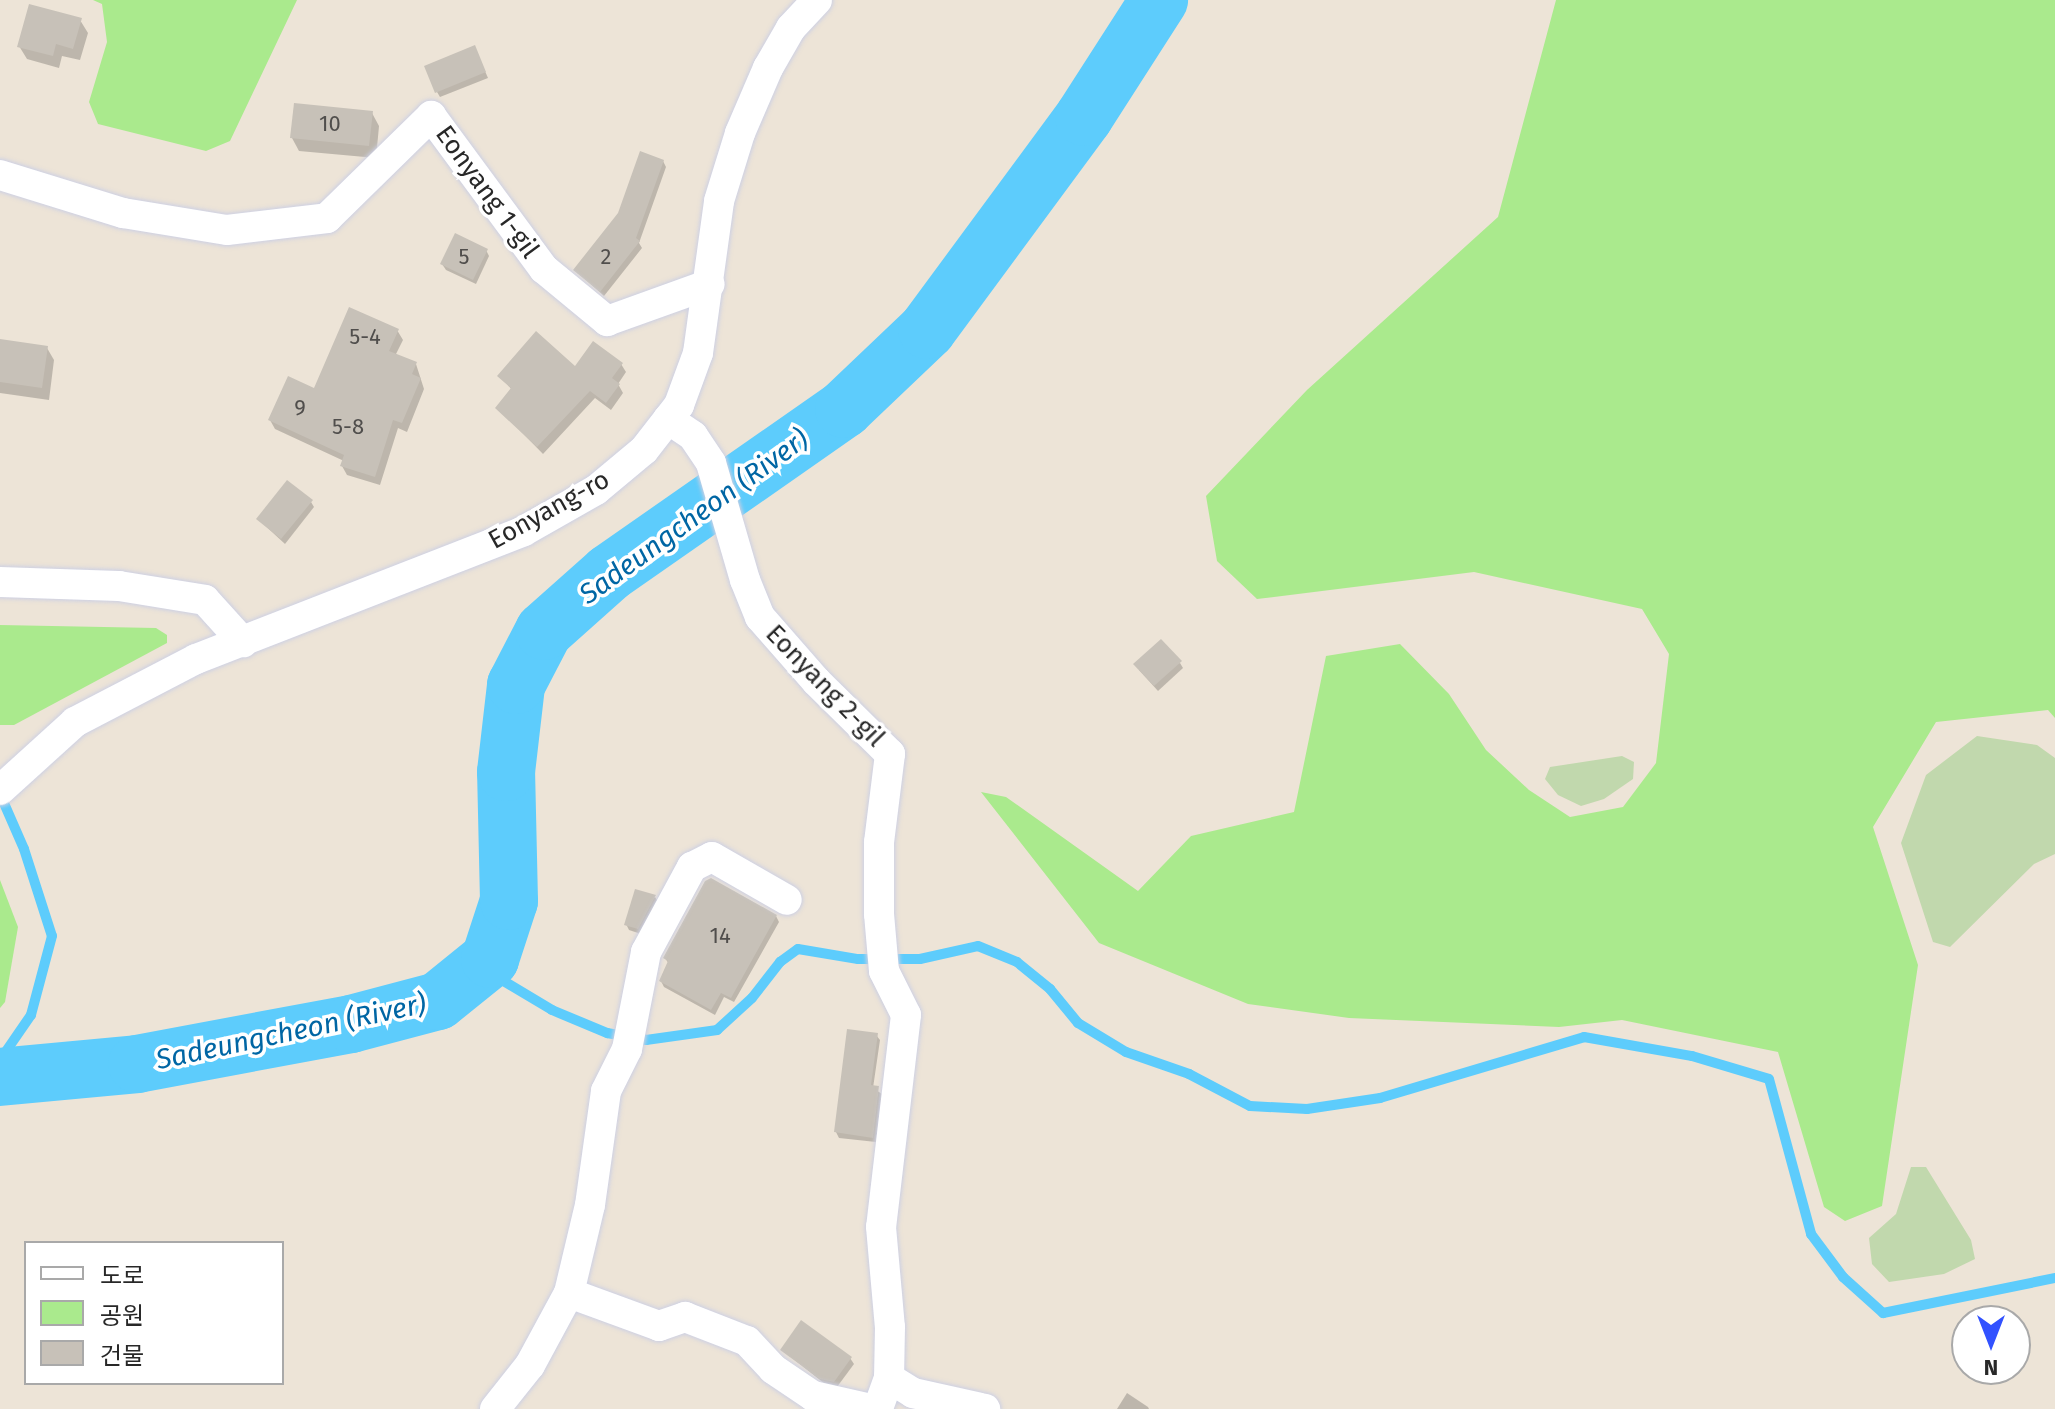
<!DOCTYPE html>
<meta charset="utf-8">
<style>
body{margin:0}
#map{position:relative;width:2055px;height:1409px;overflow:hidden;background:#ede4d7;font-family:"Fira Sans","Noto Sans KR",sans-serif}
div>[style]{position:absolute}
.green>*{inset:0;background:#aaea8d}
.cemetery>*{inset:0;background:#c1d8ad}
.shadow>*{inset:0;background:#0003}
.stream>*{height:10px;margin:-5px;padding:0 5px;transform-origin:5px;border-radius:5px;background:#5dccfc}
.river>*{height:58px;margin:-29px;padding:0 29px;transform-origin:29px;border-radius:29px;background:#5dccfc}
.building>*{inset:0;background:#c7c1b8}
.roads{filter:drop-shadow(0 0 2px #cdd0e3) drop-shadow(0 0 2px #cdd0e3)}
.minor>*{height:30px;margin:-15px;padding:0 15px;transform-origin:15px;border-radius:15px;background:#fff}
span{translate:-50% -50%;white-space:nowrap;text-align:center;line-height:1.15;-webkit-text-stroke:7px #fff;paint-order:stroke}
.number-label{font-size:22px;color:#504e4c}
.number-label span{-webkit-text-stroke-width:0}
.street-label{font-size:26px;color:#282828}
.water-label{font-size:28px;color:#0066a4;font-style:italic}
.legend{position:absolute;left:24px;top:1241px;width:260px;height:144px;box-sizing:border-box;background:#fff;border:2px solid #a9a9a9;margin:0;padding:10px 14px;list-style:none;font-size:24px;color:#282828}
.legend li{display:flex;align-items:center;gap:16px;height:40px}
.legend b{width:40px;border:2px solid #a9a9a9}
.north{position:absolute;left:1951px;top:1305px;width:80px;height:80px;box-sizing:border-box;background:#fff;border:2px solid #a9a9a9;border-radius:50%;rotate:180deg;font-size:22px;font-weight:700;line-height:32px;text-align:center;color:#282828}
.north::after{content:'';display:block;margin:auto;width:28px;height:36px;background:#3252ff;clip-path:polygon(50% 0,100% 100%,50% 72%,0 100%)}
</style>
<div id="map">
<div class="green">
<div style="clip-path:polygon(93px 0,297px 0,230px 141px,206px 151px,98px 124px,89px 102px,107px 42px,102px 4px)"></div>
<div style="clip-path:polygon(1556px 0,2055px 0,2055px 718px,2048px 710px,1936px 722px,1873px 827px,1918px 965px,1882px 1206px,1845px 1221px,1824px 1207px,1778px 1052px,1622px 1020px,1559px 1027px,1349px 1018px,1248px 1004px,1099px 943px,981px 792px,1006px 797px,1138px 891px,1191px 836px,1294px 812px,1326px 656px,1400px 644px,1449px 694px,1486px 750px,1529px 790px,1570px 817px,1623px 807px,1656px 763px,1669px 654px,1642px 609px,1474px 572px,1257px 599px,1217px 561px,1206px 496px,1307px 390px,1498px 217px)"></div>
<div style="clip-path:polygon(0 625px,156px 628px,167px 635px,167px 643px,14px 725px,0 725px)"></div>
<div style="clip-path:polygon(0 880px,18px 927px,5px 1002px,0 1008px)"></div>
</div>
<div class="cemetery">
<div style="clip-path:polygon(1977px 736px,2037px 745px,2055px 758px,2055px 854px,2034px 864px,1950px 947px,1933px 942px,1901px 843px,1926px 775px)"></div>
<div style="clip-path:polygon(1622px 756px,1634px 762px,1633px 779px,1604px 799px,1581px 806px,1558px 795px,1545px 779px,1550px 767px)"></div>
<div style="clip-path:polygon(1911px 1167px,1926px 1167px,1971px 1240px,1975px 1259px,1944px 1274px,1889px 1282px,1872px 1264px,1869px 1238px,1896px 1214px)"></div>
</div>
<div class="shadow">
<div style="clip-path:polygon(80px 20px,88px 33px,80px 60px,62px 56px,59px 68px,27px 59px,19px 46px)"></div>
<div style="clip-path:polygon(477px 53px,488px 78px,440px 97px,437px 92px)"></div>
<div style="clip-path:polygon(372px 113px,379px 126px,376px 158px,299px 151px,292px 138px)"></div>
<div style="clip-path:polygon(663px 161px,666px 167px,639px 243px,642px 248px,604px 296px,575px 270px)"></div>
<div style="clip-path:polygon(486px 250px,489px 256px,476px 284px,446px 270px,442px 264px)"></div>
<div style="clip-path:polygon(397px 330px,403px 340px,395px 356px,416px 364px,424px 389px,407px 432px,398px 428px,380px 485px,347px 475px,342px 466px,344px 461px,275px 429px,270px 420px)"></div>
<div style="clip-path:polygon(0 341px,47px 348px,54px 360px,49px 400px,0 393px)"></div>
<div style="clip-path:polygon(621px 364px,626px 372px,618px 384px,623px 393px,611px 410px,595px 398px,543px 454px,498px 408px,512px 390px,500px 376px)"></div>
<div style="clip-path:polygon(311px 502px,314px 507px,285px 544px,258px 519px)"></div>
<div style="clip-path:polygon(1180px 663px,1183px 668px,1158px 691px,1139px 670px)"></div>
<div style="clip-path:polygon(655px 897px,658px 902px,641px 934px,629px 930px,626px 924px)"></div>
<div style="clip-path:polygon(776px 916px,779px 922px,734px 1002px,724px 997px,715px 1015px,664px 987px,661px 981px,669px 964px,665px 958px)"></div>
<div style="clip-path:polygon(876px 1035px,880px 1040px,873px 1088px,882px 1094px,876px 1142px,839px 1138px,836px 1132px)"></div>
<div style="clip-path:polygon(782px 1350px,850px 1358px,854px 1364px,837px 1387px,825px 1384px)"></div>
<div style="clip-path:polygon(1127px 1393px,1148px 1407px,1149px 1409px,1117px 1409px)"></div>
</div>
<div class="stream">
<div style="left:0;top:794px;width:60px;rotate:66.4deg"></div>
<div style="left:24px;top:849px;width:91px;rotate:72.2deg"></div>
<div style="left:52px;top:936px;width:82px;rotate:104.9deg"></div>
<div style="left:31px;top:1015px;width:55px;rotate:124.6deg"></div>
<div style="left:480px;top:967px;width:84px;rotate:30.8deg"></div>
<div style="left:552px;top:1010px;width:60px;rotate:22.7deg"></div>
<div style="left:607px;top:1033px;width:40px;rotate:10deg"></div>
<div style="left:646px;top:1040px;width:72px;rotate:-8deg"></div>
<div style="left:717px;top:1030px;width:47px;rotate:-42.4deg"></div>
<div style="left:752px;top:998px;width:46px;rotate:-52.1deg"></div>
<div style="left:780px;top:962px;width:22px;rotate:-36deg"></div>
<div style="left:798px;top:949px;width:61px;rotate:9.5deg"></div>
<div style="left:858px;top:959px;width:62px"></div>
<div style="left:920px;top:959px;width:59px;rotate:-12.6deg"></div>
<div style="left:978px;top:946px;width:42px;rotate:22.3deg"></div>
<div style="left:1017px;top:962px;width:43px;rotate:39.3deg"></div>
<div style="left:1050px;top:989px;width:44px;rotate:50.5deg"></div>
<div style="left:1078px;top:1023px;width:56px;rotate:31.1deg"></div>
<div style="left:1126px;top:1052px;width:67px;rotate:19.2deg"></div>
<div style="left:1189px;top:1074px;width:69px;rotate:27.7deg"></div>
<div style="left:1250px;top:1106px;width:57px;rotate:3deg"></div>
<div style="left:1307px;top:1109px;width:74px;rotate:-8.6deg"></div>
<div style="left:1380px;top:1098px;width:213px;rotate:-16.6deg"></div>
<div style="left:1584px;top:1037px;width:110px;rotate:10deg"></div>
<div style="left:1692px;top:1056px;width:80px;rotate:16.6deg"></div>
<div style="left:1769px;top:1079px;width:161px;rotate:74.8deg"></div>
<div style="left:1811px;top:1234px;width:54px;rotate:53.3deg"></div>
<div style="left:1843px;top:1277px;width:54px;rotate:42deg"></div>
<div style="left:1883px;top:1313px;width:176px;rotate:-11.5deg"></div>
</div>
<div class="river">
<div style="left:0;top:1077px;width:138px;rotate:-5.4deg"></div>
<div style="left:137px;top:1064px;width:218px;rotate:-10.6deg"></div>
<div style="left:351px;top:1024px;width:90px;rotate:-14.8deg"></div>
<div style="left:438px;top:1001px;width:67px;rotate:-38.9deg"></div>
<div style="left:490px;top:959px;width:61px;rotate:-71.9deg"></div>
<div style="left:509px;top:901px;width:129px;rotate:-91.3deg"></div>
<div style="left:506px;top:772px;width:88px;rotate:-83.4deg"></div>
<div style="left:516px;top:685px;width:61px;rotate:-62.6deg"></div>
<div style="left:544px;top:631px;width:87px;rotate:-41.7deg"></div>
<div style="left:609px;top:573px;width:287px;rotate:-34.9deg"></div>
<div style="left:844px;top:409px;width:115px;rotate:-43.6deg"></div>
<div style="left:927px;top:330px;width:265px;rotate:-53.6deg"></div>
<div style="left:1084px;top:117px;width:139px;rotate:-57.3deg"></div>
</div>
<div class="building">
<div style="clip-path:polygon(29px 4px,82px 18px,73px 49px,56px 44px,53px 56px,17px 47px)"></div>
<div style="clip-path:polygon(475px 45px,486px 72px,435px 93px,424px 66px)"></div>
<div style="clip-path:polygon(294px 103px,373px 111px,369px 146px,290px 138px)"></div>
<div style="clip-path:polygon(640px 151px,664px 160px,636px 238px,640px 241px,600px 292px,573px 270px,618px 213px)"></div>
<div style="clip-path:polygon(455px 233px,488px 249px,473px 280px,440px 264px)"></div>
<div style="clip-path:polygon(349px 307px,399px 329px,389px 351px,417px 362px,412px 374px,421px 378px,402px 423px,393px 420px,375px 477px,340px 466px,344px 455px,268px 420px,288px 376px,314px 388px)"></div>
<div style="clip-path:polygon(536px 331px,575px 366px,593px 341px,623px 363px,612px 378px,620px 384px,606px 403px,590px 391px,537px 447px,495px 408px,511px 388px,497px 376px)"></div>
<div style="clip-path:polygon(0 339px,48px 346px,42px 388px,0 382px)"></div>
<div style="clip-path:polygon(287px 480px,313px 500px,281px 539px,256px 519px)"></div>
<div style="clip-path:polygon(1161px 639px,1182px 661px,1154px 686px,1133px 664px)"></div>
<div style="clip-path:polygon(711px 878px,777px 915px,731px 998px,721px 993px,711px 1010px,659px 981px,668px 961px,663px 958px,705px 881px)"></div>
<div style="clip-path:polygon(635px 889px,656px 895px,638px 929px,624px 925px)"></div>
<div style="clip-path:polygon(847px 1029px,878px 1033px,871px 1085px,879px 1086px,873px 1138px,834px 1132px)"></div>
<div style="clip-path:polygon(801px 1320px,852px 1357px,834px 1382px,820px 1379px,780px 1350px)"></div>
</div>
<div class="roads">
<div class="minor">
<div style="left:0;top:175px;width:129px;rotate:17.2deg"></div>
<div style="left:123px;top:213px;width:105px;rotate:9.3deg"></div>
<div style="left:227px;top:230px;width:101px;rotate:-6.8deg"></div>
<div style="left:327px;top:218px;width:146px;rotate:-44.4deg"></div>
<div style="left:431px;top:116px;width:190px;rotate:53.6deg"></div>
<div style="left:544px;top:269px;width:82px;rotate:39.5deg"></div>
<div style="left:607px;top:321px;width:109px;rotate:-19.8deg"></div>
<div style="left:668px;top:419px;width:30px;rotate:34deg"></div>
<div style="left:693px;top:436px;width:32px;rotate:56deg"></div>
<div style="left:711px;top:463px;width:122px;rotate:73.8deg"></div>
<div style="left:745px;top:580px;width:40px;rotate:68deg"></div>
<div style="left:760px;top:617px;width:85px;rotate:48.8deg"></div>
<div style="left:816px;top:681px;width:104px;rotate:44.6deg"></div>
<div style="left:890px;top:754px;width:89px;rotate:97.1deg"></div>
<div style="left:879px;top:842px;width:72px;rotate:90deg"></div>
<div style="left:879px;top:914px;width:57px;rotate:85deg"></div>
<div style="left:884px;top:971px;width:49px;rotate:63.4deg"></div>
<div style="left:906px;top:1015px;width:213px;rotate:96.7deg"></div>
<div style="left:881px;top:1227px;width:100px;rotate:84.9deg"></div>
<div style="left:890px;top:1327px;width:51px;rotate:91.1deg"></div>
<div style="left:889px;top:1378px;width:33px;rotate:110deg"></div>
<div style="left:0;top:582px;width:119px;rotate:1.9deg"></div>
<div style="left:119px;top:586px;width:87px;rotate:9.2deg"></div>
<div style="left:205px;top:600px;width:57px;rotate:47.9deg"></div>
<div style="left:0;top:790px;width:101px;rotate:-42.2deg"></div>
<div style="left:75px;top:722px;width:136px;rotate:-27.5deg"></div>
<div style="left:196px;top:659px;width:352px;rotate:-21.3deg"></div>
<div style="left:524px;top:531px;width:83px;rotate:-29.7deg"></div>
<div style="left:596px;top:490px;width:62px;rotate:-39.8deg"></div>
<div style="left:644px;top:450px;width:57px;rotate:-52.1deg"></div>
<div style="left:679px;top:405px;width:55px;rotate:-69.9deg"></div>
<div style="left:698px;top:353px;width:153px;rotate:-82.1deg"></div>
<div style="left:719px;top:201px;width:71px;rotate:-72.8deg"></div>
<div style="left:740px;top:133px;width:71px;rotate:-66.7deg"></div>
<div style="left:768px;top:68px;width:46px;rotate:-60.1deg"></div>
<div style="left:791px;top:28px;width:38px;rotate:-47deg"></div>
<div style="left:569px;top:1293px;width:96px;rotate:20.1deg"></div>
<div style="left:659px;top:1326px;width:28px;rotate:-19deg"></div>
<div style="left:685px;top:1317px;width:66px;rotate:21.2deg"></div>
<div style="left:747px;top:1341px;width:38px;rotate:47deg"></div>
<div style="left:773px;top:1369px;width:48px;rotate:34deg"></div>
<div style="left:813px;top:1396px;width:59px;rotate:12.6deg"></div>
<div style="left:889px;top:1378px;width:28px;rotate:32deg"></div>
<div style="left:913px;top:1393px;width:74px;rotate:12.5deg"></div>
<div style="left:495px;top:1409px;width:56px;rotate:-51.5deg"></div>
<div style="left:530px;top:1365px;width:82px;rotate:-61.6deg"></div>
<div style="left:569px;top:1293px;width:90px;rotate:-76.6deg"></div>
<div style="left:590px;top:1205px;width:115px;rotate:-82deg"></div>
<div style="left:606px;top:1091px;width:47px;rotate:-63.4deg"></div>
<div style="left:627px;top:1049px;width:99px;rotate:-78.9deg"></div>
<div style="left:646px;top:952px;width:97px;rotate:-61.6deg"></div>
<div style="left:692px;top:867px;width:22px;rotate:-27deg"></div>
<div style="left:712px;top:857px;width:86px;rotate:29.8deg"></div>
</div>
</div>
<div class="number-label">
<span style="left:330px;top:124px">10</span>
<span style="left:464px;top:257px">5</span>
<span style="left:606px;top:257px">2</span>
<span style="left:365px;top:337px">5-4</span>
<span style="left:300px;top:408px">9</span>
<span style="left:348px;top:427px">5-8</span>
<span style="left:720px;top:936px">14</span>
</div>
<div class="street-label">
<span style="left:487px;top:192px;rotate:54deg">Eonyang 1-gil</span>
<span style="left:549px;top:510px;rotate:-29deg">Eonyang-ro</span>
<span style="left:825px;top:686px;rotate:46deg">Eonyang 2-gil</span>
</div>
<div class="water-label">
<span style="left:694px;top:517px;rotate:-36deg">Sadeungcheon (River)</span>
<span style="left:291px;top:1032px;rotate:-12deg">Sadeungcheon (River)</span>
</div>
<ul class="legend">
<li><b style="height:10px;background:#fff"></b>도로</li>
<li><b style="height:22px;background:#aaea8d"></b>공원</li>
<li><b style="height:22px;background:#c7c1b8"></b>건물</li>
</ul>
<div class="north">N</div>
</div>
